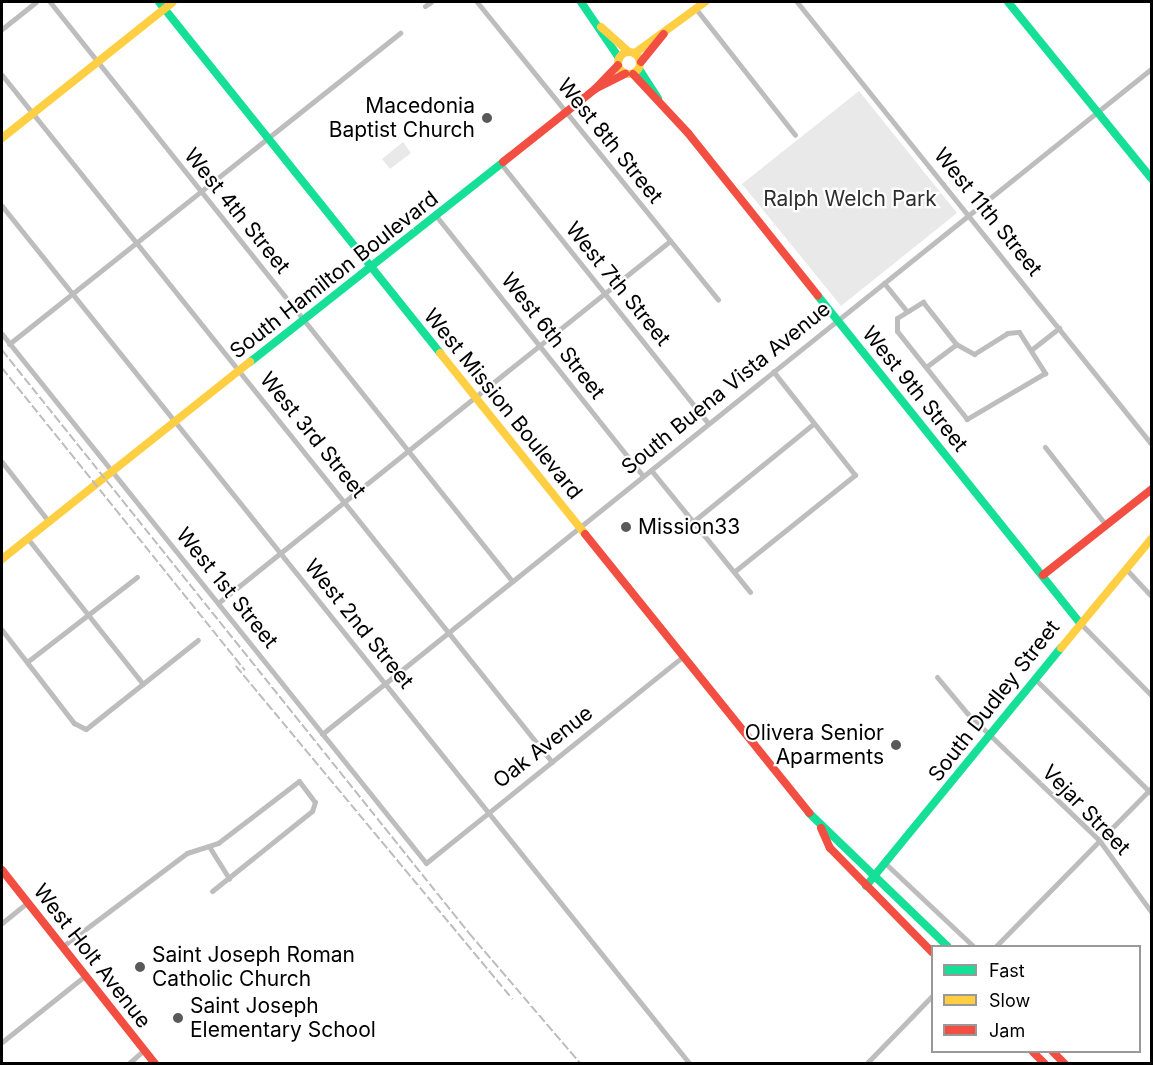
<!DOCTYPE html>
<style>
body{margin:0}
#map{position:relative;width:1153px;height:1065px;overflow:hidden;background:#fff;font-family:Inter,sans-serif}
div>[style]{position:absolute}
.green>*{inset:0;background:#e9e9e9}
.street>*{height:5px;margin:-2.5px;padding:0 2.5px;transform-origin:2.5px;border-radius:2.5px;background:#bdbdbd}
.fast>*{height:8px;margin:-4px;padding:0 4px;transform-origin:4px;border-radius:4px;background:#16e098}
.slow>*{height:8px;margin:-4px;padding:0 4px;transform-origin:4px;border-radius:4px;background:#ffcf43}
.slow>.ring{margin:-4px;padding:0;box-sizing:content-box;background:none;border:8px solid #ffcf43;border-radius:50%}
.jam>*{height:8px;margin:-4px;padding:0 4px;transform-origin:4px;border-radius:4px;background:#f24e42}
.rail>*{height:1.5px;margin-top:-0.75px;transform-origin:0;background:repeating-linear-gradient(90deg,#bdbdbd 0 9px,transparent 0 12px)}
.dots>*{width:16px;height:16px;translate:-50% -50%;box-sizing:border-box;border:3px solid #fff;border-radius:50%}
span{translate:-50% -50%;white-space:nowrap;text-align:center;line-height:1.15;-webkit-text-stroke:4.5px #fff;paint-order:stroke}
.poi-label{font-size:21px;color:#000}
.right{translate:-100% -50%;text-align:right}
.left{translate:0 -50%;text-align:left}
.street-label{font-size:21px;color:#000}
.park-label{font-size:21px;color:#2e2e2e}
.frame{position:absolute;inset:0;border:3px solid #000;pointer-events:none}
.legend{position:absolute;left:931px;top:945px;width:210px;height:108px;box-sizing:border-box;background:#fff;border:2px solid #999;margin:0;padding:8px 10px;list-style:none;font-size:18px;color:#000}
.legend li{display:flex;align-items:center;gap:12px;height:30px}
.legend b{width:30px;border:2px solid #999}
</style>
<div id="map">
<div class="green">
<div style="clip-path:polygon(859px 91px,957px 213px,841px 306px,742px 184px)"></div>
<div style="clip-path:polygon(403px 142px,411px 153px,390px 169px,382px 159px)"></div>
</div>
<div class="street">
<div style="left:50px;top:2px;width:741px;rotate:51.41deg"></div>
<div style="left:477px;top:2px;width:383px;rotate:51deg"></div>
<div style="left:797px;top:2px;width:568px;rotate:51.29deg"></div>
<div style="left:425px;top:6px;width:7px;rotate:-34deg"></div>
<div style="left:696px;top:9px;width:160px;rotate:51.8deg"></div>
<div style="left:2px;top:29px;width:43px;rotate:-38.5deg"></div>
<div style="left:2px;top:75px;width:880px;rotate:51.32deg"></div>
<div style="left:502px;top:165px;width:330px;rotate:51.4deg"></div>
<div style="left:2px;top:206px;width:1100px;rotate:51.28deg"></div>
<div style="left:437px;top:217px;width:331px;rotate:51.5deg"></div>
<div style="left:884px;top:283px;width:35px;rotate:51deg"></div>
<div style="left:923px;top:302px;width:53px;rotate:51.8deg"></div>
<div style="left:956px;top:344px;width:21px;rotate:29deg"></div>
<div style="left:974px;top:354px;width:39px;rotate:-32deg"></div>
<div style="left:1007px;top:333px;width:12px;rotate:-5deg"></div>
<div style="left:1019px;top:332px;width:49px;rotate:57.6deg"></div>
<div style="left:1045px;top:373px;width:91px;rotate:149.5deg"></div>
<div style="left:967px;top:419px;width:112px;rotate:-128.5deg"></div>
<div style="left:897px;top:331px;width:13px;rotate:-90deg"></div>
<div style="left:897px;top:318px;width:31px;rotate:-32deg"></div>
<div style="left:2px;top:334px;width:678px;rotate:51.29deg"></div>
<div style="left:426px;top:863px;width:327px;rotate:-38.8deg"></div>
<div style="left:9px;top:344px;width:500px;rotate:-38.5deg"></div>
<div style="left:1031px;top:350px;width:36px;rotate:-38deg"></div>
<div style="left:926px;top:367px;width:38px;rotate:-37deg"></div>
<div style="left:1045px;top:447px;width:99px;rotate:52deg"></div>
<div style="left:2px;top:462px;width:76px;rotate:51.9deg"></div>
<div style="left:651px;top:470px;width:157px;rotate:50.9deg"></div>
<div style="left:695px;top:520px;width:152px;rotate:-39.1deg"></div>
<div style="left:28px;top:539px;width:185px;rotate:51.6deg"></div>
<div style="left:1126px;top:569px;width:38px;rotate:47deg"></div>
<div style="left:735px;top:571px;width:154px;rotate:-38.7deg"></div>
<div style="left:855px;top:475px;width:132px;rotate:-128.3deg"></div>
<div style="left:218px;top:603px;width:579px;rotate:-38.69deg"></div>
<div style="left:1080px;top:623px;width:103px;rotate:45.4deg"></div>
<div style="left:2px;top:630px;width:118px;rotate:52.3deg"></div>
<div style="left:74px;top:723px;width:13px;rotate:27deg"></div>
<div style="left:86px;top:729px;width:143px;rotate:-38.5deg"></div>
<div style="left:27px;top:662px;width:139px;rotate:-37.7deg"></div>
<div style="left:937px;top:677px;width:47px;rotate:50.2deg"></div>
<div style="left:967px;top:713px;width:183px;rotate:43.9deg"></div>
<div style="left:1099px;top:840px;width:90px;rotate:54deg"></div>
<div style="left:1037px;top:681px;width:161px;rotate:44.5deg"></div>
<div style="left:322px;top:734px;width:1064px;rotate:-38.74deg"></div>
<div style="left:210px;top:848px;width:36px;rotate:58deg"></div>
<div style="left:886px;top:864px;width:120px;rotate:43.3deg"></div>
<div style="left:2px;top:923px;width:32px;rotate:-39deg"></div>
<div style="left:63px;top:946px;width:155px;rotate:-36.9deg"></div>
<div style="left:187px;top:853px;width:33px;rotate:-18deg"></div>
<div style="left:218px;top:843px;width:102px;rotate:-37.4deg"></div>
<div style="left:299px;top:781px;width:26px;rotate:53deg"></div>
<div style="left:315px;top:802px;width:9px;rotate:108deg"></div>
<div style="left:312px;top:811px;width:128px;rotate:141.3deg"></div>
<div style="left:996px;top:946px;width:223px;rotate:-45.5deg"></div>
<div style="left:2px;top:1042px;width:107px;rotate:-38.6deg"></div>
<div style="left:128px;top:1064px;width:21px;rotate:-41deg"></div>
<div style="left:866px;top:1064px;width:95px;rotate:-45.9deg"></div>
</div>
<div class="fast">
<div style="left:159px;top:2px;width:450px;rotate:51.3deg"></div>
<div style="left:581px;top:2px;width:68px;rotate:55.8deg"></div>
<div style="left:1008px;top:2px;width:228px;rotate:50.9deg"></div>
<div style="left:639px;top:69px;width:35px;rotate:57deg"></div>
<div style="left:818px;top:296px;width:418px;rotate:51.3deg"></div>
<div style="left:250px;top:362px;width:323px;rotate:-38.3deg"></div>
<div style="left:809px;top:813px;width:192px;rotate:43.9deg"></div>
<div style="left:866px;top:886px;width:308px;rotate:-50.7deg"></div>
</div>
<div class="slow">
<div style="left:601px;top:27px;width:36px;rotate:42deg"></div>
<div class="ring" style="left:618px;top:52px;width:14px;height:14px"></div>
<div style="left:635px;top:53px;width:87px;rotate:-36.1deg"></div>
<div style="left:2px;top:138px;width:218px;rotate:-38.5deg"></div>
<div style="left:440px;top:353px;width:232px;rotate:51.3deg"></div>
<div style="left:2px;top:559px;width:317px;rotate:-38.5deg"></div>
<div style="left:1061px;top:648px;width:143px;rotate:-50.4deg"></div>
</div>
<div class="jam">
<div style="left:641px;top:62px;width:36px;rotate:-51deg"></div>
<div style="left:633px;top:74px;width:81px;rotate:47deg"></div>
<div style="left:688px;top:133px;width:208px;rotate:51.4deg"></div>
<div style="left:595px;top:89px;width:33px;rotate:-46deg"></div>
<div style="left:503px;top:162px;width:117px;rotate:-38.4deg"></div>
<div style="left:595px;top:89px;width:34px;rotate:-27deg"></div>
<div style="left:585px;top:534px;width:358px;rotate:51.2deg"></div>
<div style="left:1043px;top:575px;width:139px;rotate:-38.3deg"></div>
<div style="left:821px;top:828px;width:22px;rotate:66deg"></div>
<div style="left:830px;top:848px;width:146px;rotate:45.6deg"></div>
<div style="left:2px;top:870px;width:247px;rotate:51.7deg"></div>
<div style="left:1033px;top:1052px;width:17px;rotate:45deg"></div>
<div style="left:1053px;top:1052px;width:17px;rotate:45deg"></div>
</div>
<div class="rail">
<div style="left:2px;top:350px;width:747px;rotate:51.3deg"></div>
<div style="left:469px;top:933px;width:172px;rotate:49.5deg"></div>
<div style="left:2px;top:368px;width:388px;rotate:51.2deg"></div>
<div style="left:236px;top:666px;width:433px;rotate:50.3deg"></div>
</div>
<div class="dots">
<div style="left:487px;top:118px;background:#595959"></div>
<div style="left:626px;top:527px;background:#595959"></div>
<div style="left:896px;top:745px;background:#595959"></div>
<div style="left:140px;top:967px;background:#595959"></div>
<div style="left:178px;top:1018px;background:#595959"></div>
</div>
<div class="poi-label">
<span class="right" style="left:475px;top:118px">Macedonia<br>Baptist Church</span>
<span class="left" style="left:638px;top:527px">Mission33</span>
<span class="right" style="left:884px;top:745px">Olivera Senior<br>Aparments</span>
<span class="left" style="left:152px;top:967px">Saint Joseph Roman<br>Catholic Church</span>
<span class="left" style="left:190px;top:1018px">Saint Joseph<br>Elementary School</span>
</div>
<div class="street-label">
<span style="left:610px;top:141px;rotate:51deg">West 8th Street</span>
<span style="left:237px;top:211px;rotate:51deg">West 4th Street</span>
<span style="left:988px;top:212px;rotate:51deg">West 11th Street</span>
<span style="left:334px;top:275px;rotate:-38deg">South Hamilton Boulevard</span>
<span style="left:618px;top:284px;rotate:51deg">West 7th Street</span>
<span style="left:553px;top:336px;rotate:52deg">West 6th Street</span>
<span style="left:726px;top:388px;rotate:-39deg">South Buena Vista Avenue</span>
<span style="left:915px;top:389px;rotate:51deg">West 9th Street</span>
<span style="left:503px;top:404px;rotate:51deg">West Mission Boulevard</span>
<span style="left:313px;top:435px;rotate:51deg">West 3rd Street</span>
<span style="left:227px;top:588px;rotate:51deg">West 1st Street</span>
<span style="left:359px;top:624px;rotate:51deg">West 2nd Street</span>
<span style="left:994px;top:701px;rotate:-52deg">South Dudley Street</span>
<span style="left:543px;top:747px;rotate:-38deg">Oak Avenue</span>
<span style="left:1086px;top:810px;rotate:46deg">Vejar Street</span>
<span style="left:92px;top:956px;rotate:52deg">West Holt Avenue</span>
</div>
<div class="park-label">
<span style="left:850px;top:199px">Ralph Welch Park</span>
</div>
<div class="frame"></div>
<ul class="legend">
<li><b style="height:8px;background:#16e098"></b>Fast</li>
<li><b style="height:8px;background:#ffcf43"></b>Slow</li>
<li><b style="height:8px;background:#f24e42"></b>Jam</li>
</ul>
</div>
